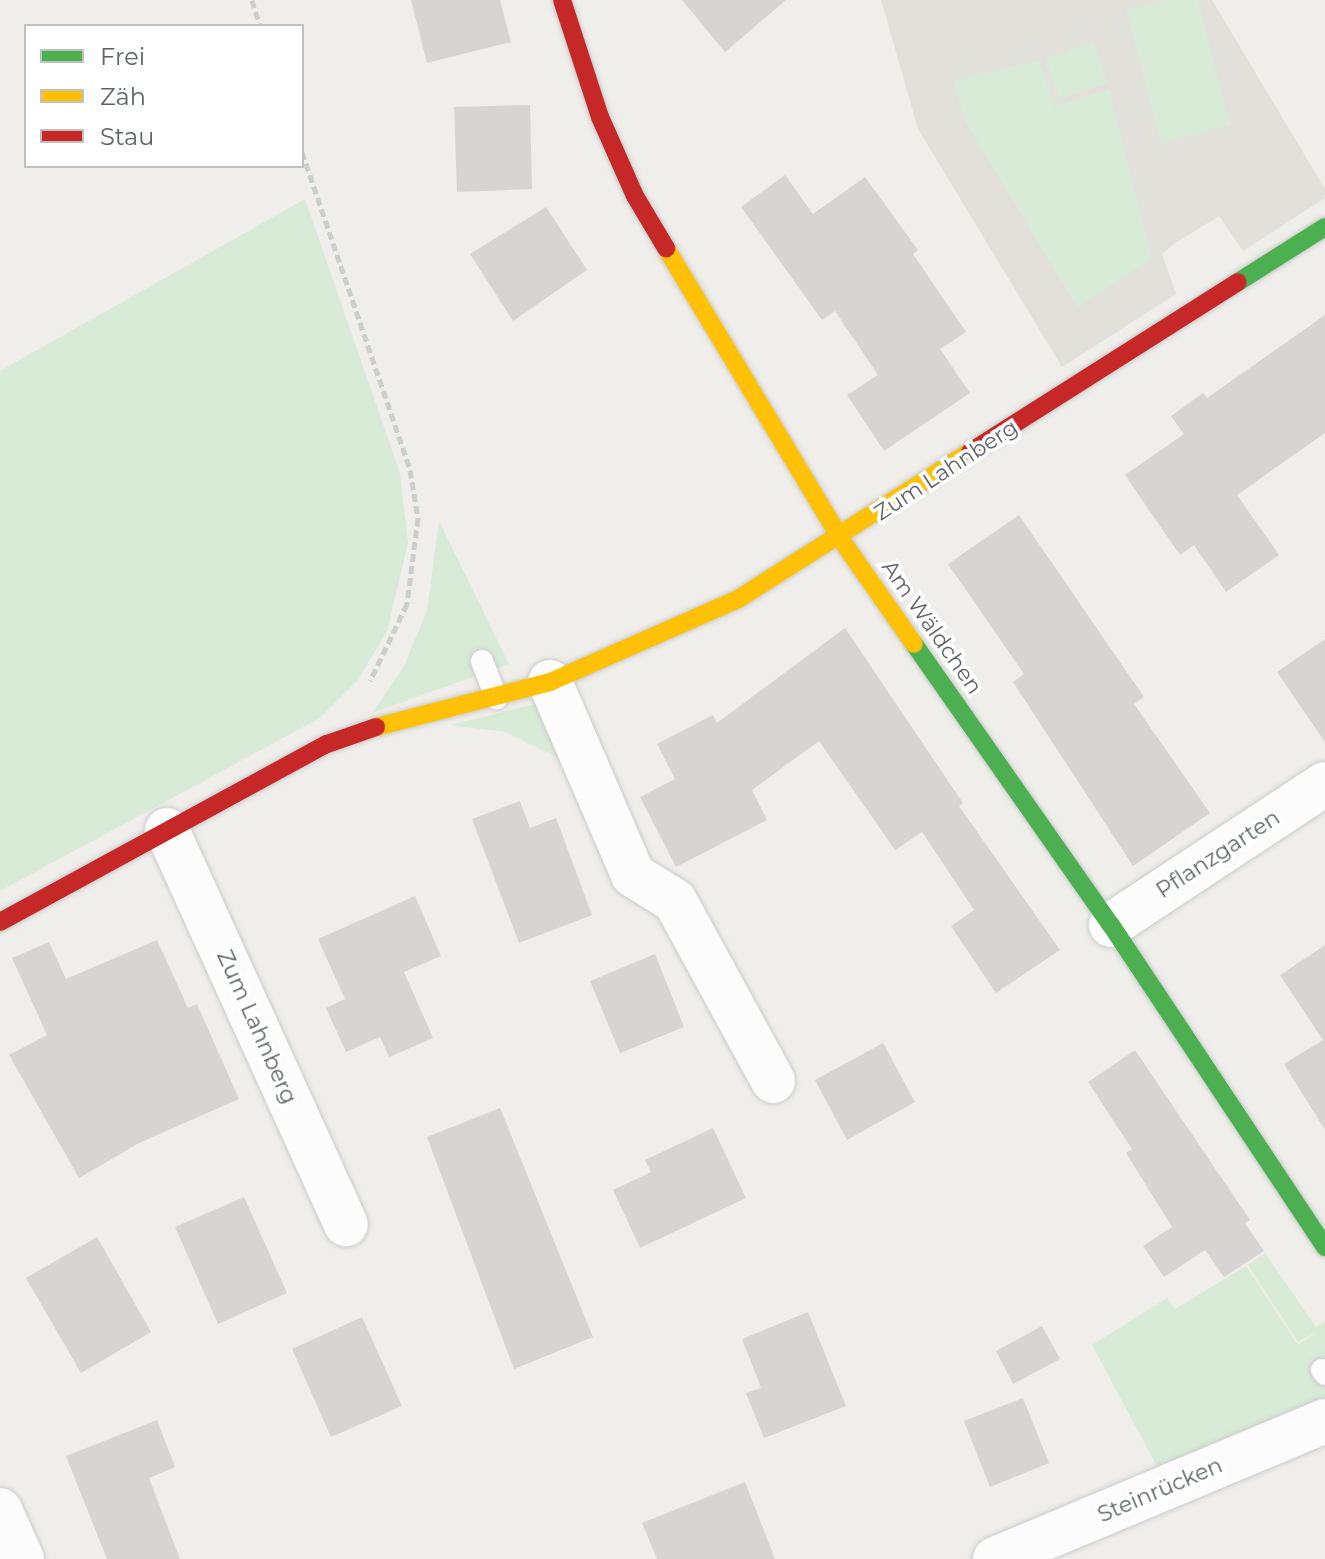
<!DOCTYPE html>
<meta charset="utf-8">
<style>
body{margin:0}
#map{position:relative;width:1325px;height:1559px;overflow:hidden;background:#efeeea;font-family:Montserrat,sans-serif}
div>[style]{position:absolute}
.education>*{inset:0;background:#e2e0da}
.green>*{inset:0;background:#d8ebd6}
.building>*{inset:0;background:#d6d5d3}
.path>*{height:5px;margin-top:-2.5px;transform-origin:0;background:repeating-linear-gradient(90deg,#cacfcc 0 8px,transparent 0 12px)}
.roads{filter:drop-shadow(0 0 2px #cbcccc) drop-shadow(0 0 2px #cbcccc)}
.lane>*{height:22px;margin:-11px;padding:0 11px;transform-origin:11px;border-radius:11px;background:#fdfcfc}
.street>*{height:44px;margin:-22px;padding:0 22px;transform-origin:22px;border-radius:22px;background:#fdfcfc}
.fast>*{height:18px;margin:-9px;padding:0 9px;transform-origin:9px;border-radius:9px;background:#4caf50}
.slow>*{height:18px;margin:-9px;padding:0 9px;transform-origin:9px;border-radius:9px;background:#ffc107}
.jam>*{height:18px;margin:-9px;padding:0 9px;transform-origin:9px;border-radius:9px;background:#c62828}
span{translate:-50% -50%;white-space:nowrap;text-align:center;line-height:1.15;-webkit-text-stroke:7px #fff;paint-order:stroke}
.street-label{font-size:22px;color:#5f6368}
.legend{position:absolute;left:24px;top:24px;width:280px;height:144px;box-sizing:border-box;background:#fff;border:2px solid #bfc1c3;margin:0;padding:10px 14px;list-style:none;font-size:24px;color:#5f6368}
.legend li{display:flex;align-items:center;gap:16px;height:40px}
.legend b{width:40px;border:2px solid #bfc1c3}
</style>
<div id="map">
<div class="education">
<div style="clip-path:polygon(881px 0,1212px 0,1325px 189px,1325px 198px,1243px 251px,1219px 216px,1174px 244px,1162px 254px,1176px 294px,1062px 367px,918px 129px)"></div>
</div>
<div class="green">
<div style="clip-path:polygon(1164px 0,1198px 0,1230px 125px,1161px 143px,1126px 10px)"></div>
<div style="clip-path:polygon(1094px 42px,1107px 83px,1059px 99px,1046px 59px)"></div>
<div style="clip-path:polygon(1039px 60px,1055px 107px,1109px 89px,1152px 259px,1077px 307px,965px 121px,953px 81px)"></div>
<div style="clip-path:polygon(305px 199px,400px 473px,408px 543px,387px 631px,358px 680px,320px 718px,0 891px,0 371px)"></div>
<div style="clip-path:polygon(439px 521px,509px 664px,372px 713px,403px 668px,427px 611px)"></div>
<div style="clip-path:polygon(543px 702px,569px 763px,506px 732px,450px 725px)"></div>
<div style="clip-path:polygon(1265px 1253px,1316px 1327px,1325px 1321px,1325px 1402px,1159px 1470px,1092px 1345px,1167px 1298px,1175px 1309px,1246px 1266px,1298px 1345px,1320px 1330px,1298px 1342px,1248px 1265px)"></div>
</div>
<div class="building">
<div style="clip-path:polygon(411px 0,500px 0,511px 42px,427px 63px)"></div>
<div style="clip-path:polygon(682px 0,786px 0,725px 52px)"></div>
<div style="clip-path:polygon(530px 105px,532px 189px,457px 192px,454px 107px)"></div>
<div style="clip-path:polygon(785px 175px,813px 214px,865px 177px,918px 250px,913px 254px,966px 332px,940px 349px,970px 393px,884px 451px,847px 395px,878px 375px,835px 311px,822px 320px,741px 207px)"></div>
<div style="clip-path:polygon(546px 207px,587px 270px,513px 321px,470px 254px)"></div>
<div style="clip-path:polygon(1325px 315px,1325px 433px,1237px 495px,1279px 555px,1226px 592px,1194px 545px,1180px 555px,1125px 475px,1184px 434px,1171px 416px,1203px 393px,1207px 398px)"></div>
<div style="clip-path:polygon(1019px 515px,1144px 697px,1134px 704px,1210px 813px,1133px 866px,1013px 682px,1024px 674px,948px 564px)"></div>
<div style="clip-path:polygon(845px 628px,963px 803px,959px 806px,1060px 950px,996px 993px,951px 926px,974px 910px,922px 832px,895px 850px,819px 741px,752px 790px,767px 820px,676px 867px,640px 797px,675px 779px,657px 744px,713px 715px,717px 723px)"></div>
<div style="clip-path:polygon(1325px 639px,1325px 742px,1277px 672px)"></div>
<div style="clip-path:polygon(520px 801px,530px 828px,556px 818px,592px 915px,519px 943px,472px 819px)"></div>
<div style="clip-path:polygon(415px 896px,441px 956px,404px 972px,433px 1038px,389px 1057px,380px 1037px,346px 1052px,326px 1008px,345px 999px,318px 939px)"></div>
<div style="clip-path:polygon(157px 940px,188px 1008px,197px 1004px,239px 1099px,139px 1143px,79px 1178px,9px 1055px,47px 1035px,12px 958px,49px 942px,66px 979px)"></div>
<div style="clip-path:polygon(1325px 945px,1325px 1130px,1284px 1064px,1323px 1040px,1280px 975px)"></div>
<div style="clip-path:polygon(655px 954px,684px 1027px,620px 1053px,590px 981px)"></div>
<div style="clip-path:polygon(883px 1043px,915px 1102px,847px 1140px,815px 1080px)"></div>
<div style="clip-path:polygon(1135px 1050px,1250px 1220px,1245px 1223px,1264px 1251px,1224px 1277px,1205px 1250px,1164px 1277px,1143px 1246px,1172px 1227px,1126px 1153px,1132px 1149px,1088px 1082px)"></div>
<div style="clip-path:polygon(500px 1108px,593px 1337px,514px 1369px,427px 1137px)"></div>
<div style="clip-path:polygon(713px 1128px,746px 1198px,640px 1248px,613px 1190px,651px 1172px,645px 1160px)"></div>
<div style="clip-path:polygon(244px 1197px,287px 1293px,218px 1324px,175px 1227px)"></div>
<div style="clip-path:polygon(97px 1237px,151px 1332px,81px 1373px,26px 1278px)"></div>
<div style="clip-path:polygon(808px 1312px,846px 1406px,764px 1438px,746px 1393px,761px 1388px,742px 1339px)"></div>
<div style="clip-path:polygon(362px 1317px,402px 1406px,331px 1437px,292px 1349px)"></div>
<div style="clip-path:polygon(1042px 1326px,1060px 1359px,1013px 1384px,996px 1351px)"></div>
<div style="clip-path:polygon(1023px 1398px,1049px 1463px,990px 1487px,964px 1421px)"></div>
<div style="clip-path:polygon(157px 1420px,175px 1467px,149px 1478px,180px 1559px,107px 1559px,66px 1456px)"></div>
<div style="clip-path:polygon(745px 1482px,775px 1559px,657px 1559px,642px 1523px)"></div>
</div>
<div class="path">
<div style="left:252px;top:0;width:27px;rotate:73deg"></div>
<div style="left:302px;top:152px;width:336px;rotate:71.2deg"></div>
<div style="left:410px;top:470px;width:49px;rotate:80.5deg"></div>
<div style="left:418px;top:518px;width:87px;rotate:97.3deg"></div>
<div style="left:407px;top:604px;width:85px;rotate:115.7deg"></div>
</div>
<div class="roads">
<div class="lane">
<div style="left:482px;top:661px;width:40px;rotate:69deg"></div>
<div style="left:1322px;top:1370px;width:5px;rotate:53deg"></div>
</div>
<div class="street">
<div style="left:550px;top:682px;width:210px;rotate:66.7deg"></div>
<div style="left:633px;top:875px;width:49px;rotate:31.8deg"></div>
<div style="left:675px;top:901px;width:205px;rotate:61.4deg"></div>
<div style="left:167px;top:830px;width:433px;rotate:65.6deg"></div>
<div style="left:1111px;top:925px;width:256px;rotate:-33.4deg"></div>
<div style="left:0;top:1510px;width:54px;rotate:65.8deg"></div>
<div style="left:995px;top:1559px;width:358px;rotate:-22.7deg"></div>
</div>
<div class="fast">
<div style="left:1238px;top:282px;width:103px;rotate:-32.3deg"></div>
<div style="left:914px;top:644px;width:343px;rotate:55deg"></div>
<div style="left:1111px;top:925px;width:387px;rotate:56.4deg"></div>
</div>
<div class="slow">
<div style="left:666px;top:248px;width:338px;rotate:59deg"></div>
<div style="left:840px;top:538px;width:129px;rotate:55.1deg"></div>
<div style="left:376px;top:727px;width:180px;rotate:-14.5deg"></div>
<div style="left:550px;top:682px;width:206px;rotate:-23.8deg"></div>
<div style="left:738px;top:599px;width:275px;rotate:-32.4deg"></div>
</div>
<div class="jam">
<div style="left:562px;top:0;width:123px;rotate:72deg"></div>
<div style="left:600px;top:117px;width:86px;rotate:66.1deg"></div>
<div style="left:635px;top:196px;width:61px;rotate:59.2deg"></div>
<div style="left:970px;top:452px;width:317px;rotate:-32.4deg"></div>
<div style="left:0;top:922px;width:372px;rotate:-28.6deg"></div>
<div style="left:327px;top:744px;width:52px;rotate:-19.1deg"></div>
</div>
</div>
<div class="street-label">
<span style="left:946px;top:470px;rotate:-33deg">Zum Lahnberg</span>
<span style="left:932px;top:627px;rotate:55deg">Am Wäldchen</span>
<span style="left:1218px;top:854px;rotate:-33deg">Pflanzgarten</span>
<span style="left:257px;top:1027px;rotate:66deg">Zum Lahnberg</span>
<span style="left:1160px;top:1490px;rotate:-23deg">Steinrücken</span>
</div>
<ul class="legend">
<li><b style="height:10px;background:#4caf50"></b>Frei</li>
<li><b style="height:10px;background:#ffc107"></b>Zäh</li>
<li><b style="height:10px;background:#c62828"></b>Stau</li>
</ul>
</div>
